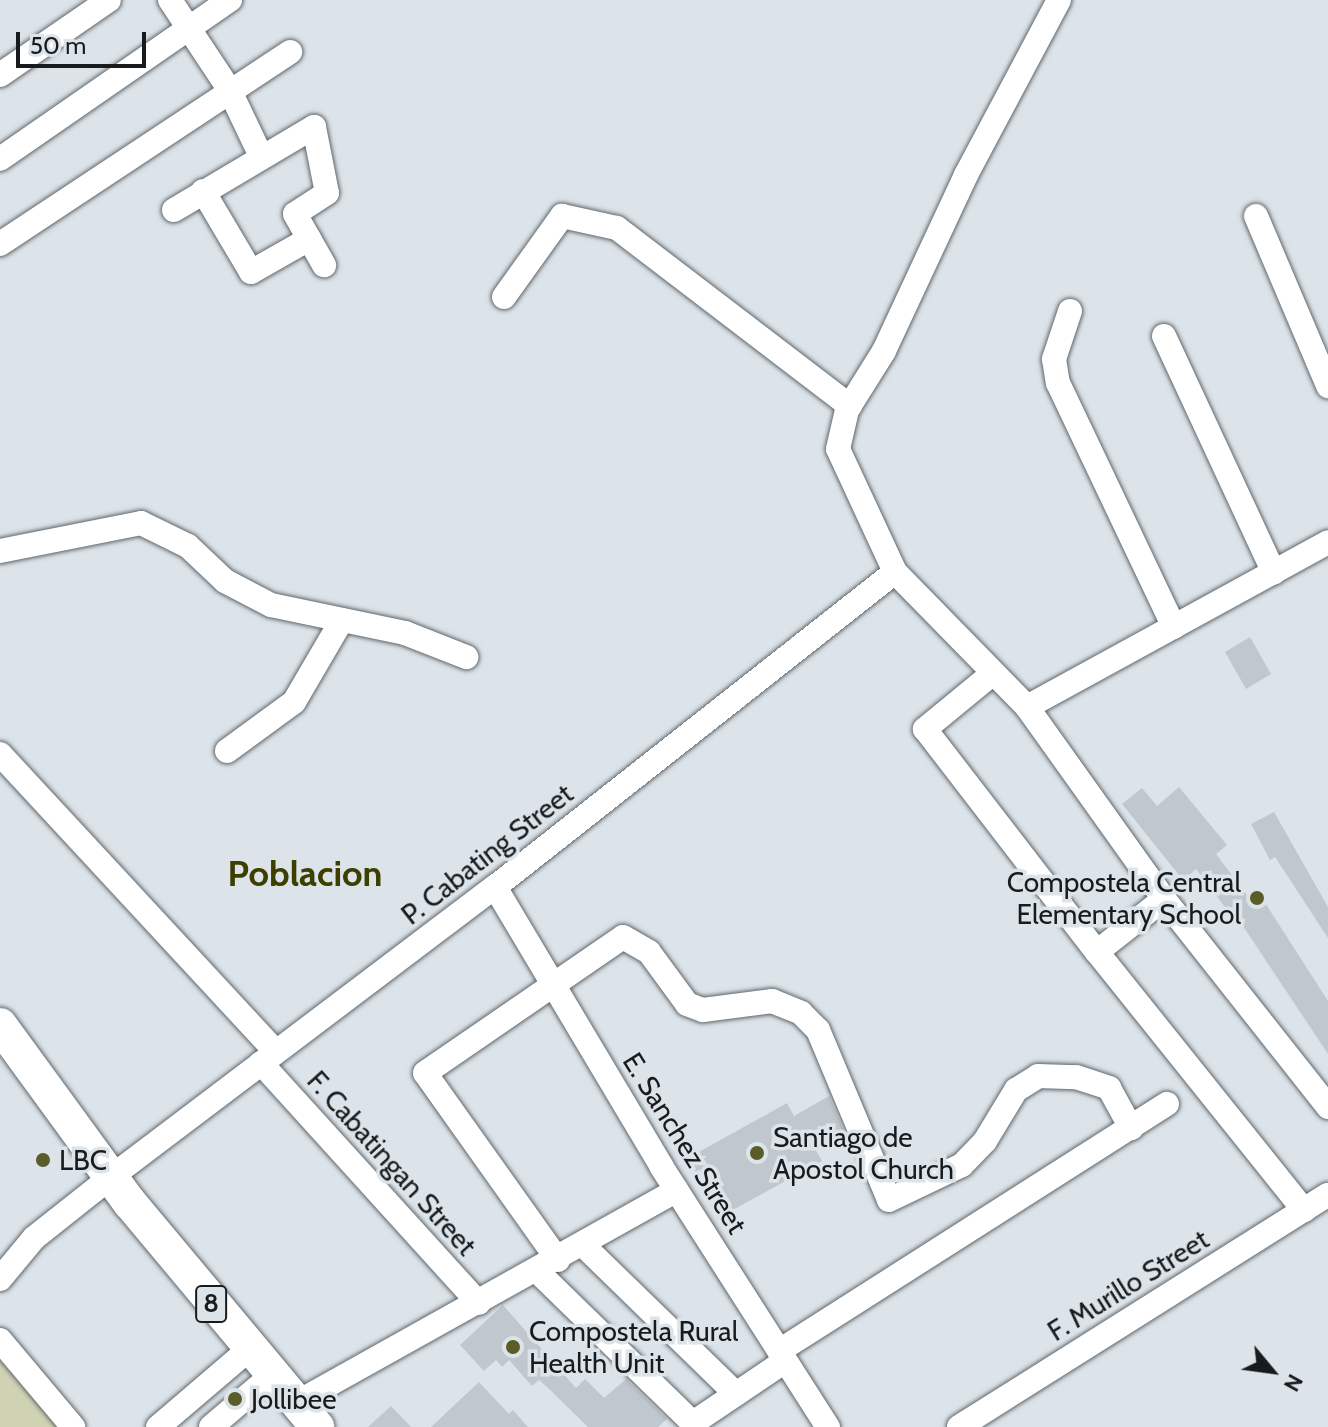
<!DOCTYPE html>
<style>
body{margin:0}
#map{position:relative;width:1328px;height:1427px;overflow:hidden;background:#dce4ea;font-family:Cabin,sans-serif}
div>[style]{position:absolute}
.green>*{inset:0;background:#d0d3b3}
.building>*{inset:0;background:#c0c8ce}
.roads{filter:drop-shadow(0 0 2px #60676c) drop-shadow(0 0 2px #60676c)}
.minor>*{height:24px;margin:-12px;padding:0 12px;transform-origin:12px;border-radius:12px;background:#fff}
.highway>*{height:34px;margin:-17px;padding:0 17px;transform-origin:17px;border-radius:17px;background:#fff}
.dots>*{width:22px;height:22px;translate:-50% -50%;box-sizing:border-box;border:4px solid #dce4ea;border-radius:50%}
span{translate:-50% -50%;white-space:nowrap;text-align:center;line-height:1.15;-webkit-text-stroke:7px #dce4ea;paint-order:stroke}
.shield-label span{padding:2px 6px;background:#dce4ea;border:2px solid;border-radius:6px;-webkit-text-stroke-width:0}
.shield-label{font-size:26px;color:#181b1d;font-weight:700}
.street-label{font-size:28px;color:#181b1d}
.poi-label{font-size:28px;color:#181b1d}
.right{translate:-100% -50%;text-align:right}
.left{translate:0 -50%;text-align:left}
.district-label{font-size:36px;color:#3d3f00;font-weight:700}
.north{position:absolute;left:1232px;top:1331px;width:80px;height:80px;-webkit-text-stroke:6px #dce4ea;paint-order:stroke;rotate:119deg;font-size:22px;font-weight:700;line-height:32px;text-align:center;color:#181b1d}
.north::after{content:'';display:block;margin:auto;width:28px;height:36px;background:#181b1d;clip-path:polygon(50% 0,100% 100%,50% 72%,0 100%)}
.scale{position:absolute;left:16px;top:32px;width:130px;height:36px;box-sizing:border-box;border:4px solid #181b1d;border-top:0;padding-left:10px;font-size:24px;line-height:28px;white-space:nowrap;color:#181b1d;-webkit-text-stroke:6px #dce4ea;paint-order:stroke}
</style>
<div id="map">
<div class="green">
<div style="clip-path:polygon(0 1353px,63px 1427px,0 1427px)"></div>
</div>
<div class="building">
<div style="clip-path:polygon(1250px 637px,1271px 674px,1246px 689px,1225px 652px)"></div>
<div style="clip-path:polygon(1179px 787px,1227px 845px,1216px 854px,1255px 906px,1264px 901px,1328px 1001px,1328px 1054px,1231px 908px,1228px 911px,1196px 869px,1183px 880px,1122px 804px,1142px 788px,1157px 806px)"></div>
<div style="clip-path:polygon(1274px 812px,1328px 907px,1328px 938px,1275px 857px,1270px 860px,1251px 824px)"></div>
<div style="clip-path:polygon(829px 1096px,844px 1131px,814px 1147px,822px 1161px,720px 1217px,688px 1158px,787px 1103px,794px 1116px)"></div>
<div style="clip-path:polygon(503px 1305px,576px 1388px,585px 1379px,604px 1398px,626px 1379px,667px 1419px,658px 1427px,588px 1427px,547px 1387px,539px 1380px,532px 1386px,509px 1360px,502px 1367px,496px 1360px,484px 1371px,460px 1345px)"></div>
<div style="clip-path:polygon(479px 1382px,509px 1414px,513px 1410px,528px 1427px,431px 1427px)"></div>
<div style="clip-path:polygon(391px 1406px,411px 1427px,368px 1427px)"></div>
</div>
<div class="roads">
<div class="minor">
<div style="left:170px;top:0;width:107px;rotate:56.5deg"></div>
<div style="left:229px;top:89px;width:74px;rotate:64.5deg"></div>
<div style="left:1059px;top:0;width:198px;rotate:118deg"></div>
<div style="left:966px;top:175px;width:194px;rotate:115deg"></div>
<div style="left:884px;top:351px;width:70px;rotate:122.1deg"></div>
<div style="left:847px;top:410px;width:40px;rotate:103deg"></div>
<div style="left:838px;top:449px;width:136px;rotate:65.1deg"></div>
<div style="left:895px;top:572px;width:189px;rotate:45.6deg"></div>
<div style="left:1027px;top:707px;width:236px;rotate:54.5deg"></div>
<div style="left:1164px;top:899px;width:265px;rotate:51.7deg"></div>
<div style="left:0;top:75px;width:132px;rotate:-34.5deg"></div>
<div style="left:0;top:159px;width:280px;rotate:-34.7deg"></div>
<div style="left:203px;top:191px;width:94px;rotate:59.3deg"></div>
<div style="left:251px;top:272px;width:67px;rotate:-29.6deg"></div>
<div style="left:174px;top:210px;width:163px;rotate:-30.7deg"></div>
<div style="left:314px;top:127px;width:67px;rotate:78.9deg"></div>
<div style="left:327px;top:193px;width:38px;rotate:147deg"></div>
<div style="left:295px;top:214px;width:59px;rotate:60.4deg"></div>
<div style="left:1256px;top:216px;width:185px;rotate:67deg"></div>
<div style="left:0;top:244px;width:348px;rotate:-33.5deg"></div>
<div style="left:504px;top:297px;width:100px;rotate:-54.4deg"></div>
<div style="left:562px;top:216px;width:56px;rotate:12.3deg"></div>
<div style="left:617px;top:228px;width:293px;rotate:37.4deg"></div>
<div style="left:1070px;top:311px;width:51px;rotate:108.4deg"></div>
<div style="left:1054px;top:359px;width:24px;rotate:81deg"></div>
<div style="left:1058px;top:383px;width:270px;rotate:64.6deg"></div>
<div style="left:1164px;top:336px;width:261px;rotate:65.1deg"></div>
<div style="left:0;top:551px;width:144px;rotate:-11.2deg"></div>
<div style="left:141px;top:523px;width:52px;rotate:26.1deg"></div>
<div style="left:188px;top:546px;width:51px;rotate:43.4deg"></div>
<div style="left:225px;top:581px;width:52px;rotate:27.6deg"></div>
<div style="left:271px;top:605px;width:137px;rotate:11.8deg"></div>
<div style="left:405px;top:633px;width:66px;rotate:21.5deg"></div>
<div style="left:992px;top:674px;width:87px;rotate:140.6deg"></div>
<div style="left:925px;top:729px;width:282px;rotate:52.4deg"></div>
<div style="left:1027px;top:707px;width:343px;rotate:-28.7deg"></div>
<div style="left:227px;top:751px;width:83px;rotate:-36.2deg"></div>
<div style="left:294px;top:702px;width:95px;rotate:-59.7deg"></div>
<div style="left:0;top:754px;width:405px;rotate:47.2deg"></div>
<div style="left:495px;top:887px;width:325px;rotate:59.2deg"></div>
<div style="left:661px;top:1166px;width:310px;rotate:57.4deg"></div>
<div style="left:1164px;top:899px;width:85px;rotate:141.7deg"></div>
<div style="left:1097px;top:952px;width:331px;rotate:51.3deg"></div>
<div style="left:261px;top:1063px;width:324px;rotate:47.8deg"></div>
<div style="left:584px;top:1246px;width:212px;rotate:44.2deg"></div>
<div style="left:558px;top:1260px;width:229px;rotate:-125.4deg"></div>
<div style="left:425px;top:1073px;width:240px;rotate:-34.5deg"></div>
<div style="left:623px;top:937px;width:30px;rotate:30deg"></div>
<div style="left:649px;top:952px;width:64px;rotate:53.8deg"></div>
<div style="left:687px;top:1004px;width:17px;rotate:21deg"></div>
<div style="left:703px;top:1010px;width:70px;rotate:-7.4deg"></div>
<div style="left:772px;top:1001px;width:31px;rotate:22deg"></div>
<div style="left:801px;top:1013px;width:24px;rotate:45deg"></div>
<div style="left:818px;top:1030px;width:184px;rotate:67.3deg"></div>
<div style="left:889px;top:1200px;width:81px;rotate:-25.6deg"></div>
<div style="left:962px;top:1165px;width:33px;rotate:-46deg"></div>
<div style="left:985px;top:1141px;width:60px;rotate:-58.7deg"></div>
<div style="left:1016px;top:1090px;width:26px;rotate:-32deg"></div>
<div style="left:1038px;top:1076px;width:38px;rotate:2deg"></div>
<div style="left:1076px;top:1077px;width:35px;rotate:18deg"></div>
<div style="left:1109px;top:1088px;width:46px;rotate:61.2deg"></div>
<div style="left:537px;top:1271px;width:218px;rotate:44.3deg"></div>
<div style="left:693px;top:1423px;width:111px;rotate:-34deg"></div>
<div style="left:0;top:1279px;width:53px;rotate:-50.3deg"></div>
<div style="left:34px;top:1238px;width:98px;rotate:-38.4deg"></div>
<div style="left:111px;top:1177px;width:481px;rotate:-37.1deg"></div>
<div style="left:495px;top:887px;width:509px;rotate:-38.22deg"></div>
<div style="left:0;top:1340px;width:114px;rotate:50deg"></div>
<div style="left:779px;top:1351px;width:460px;rotate:-32.5deg"></div>
<div style="left:296px;top:1403px;width:436px;rotate:-29.2deg"></div>
<div style="left:158px;top:1427px;width:118px;rotate:-40.5deg"></div>
<div style="left:211px;top:1427px;width:79px;rotate:-40.4deg"></div>
<div style="left:959px;top:1427px;width:436px;rotate:-32.2deg"></div>
</div>
<div class="highway">
<div style="left:0;top:1025px;width:220px;rotate:53.9deg"></div>
<div style="left:130px;top:1203px;width:292px;rotate:50.1deg"></div>
</div>
</div>
<div class="dots">
<div style="left:1257px;top:898px;background:#5a5c29"></div>
<div style="left:757px;top:1153px;background:#5a5c29"></div>
<div style="left:43px;top:1160px;background:#5a5c29"></div>
<div style="left:513px;top:1347px;background:#5a5c29"></div>
<div style="left:235px;top:1399px;background:#5a5c29"></div>
</div>
<div class="shield-label">
<span style="left:211px;top:1304px">8</span>
</div>
<div class="street-label">
<span style="left:487px;top:854px;rotate:-38deg">P. Cabating Street</span>
<span style="left:685px;top:1143px;rotate:58deg">E. Sanchez Street</span>
<span style="left:392px;top:1163px;rotate:48deg">F. Cabatingan Street</span>
<span style="left:1128px;top:1285px;rotate:-32deg">F. Murillo Street</span>
</div>
<div class="poi-label">
<span class="right" style="left:1241px;top:898px">Compostela Central<br>Elementary School</span>
<span class="left" style="left:773px;top:1153px">Santiago de<br>Apostol Church</span>
<span class="left" style="left:59px;top:1160px">LBC</span>
<span class="left" style="left:529px;top:1347px">Compostela Rural<br>Health Unit</span>
<span class="left" style="left:251px;top:1399px">Jollibee</span>
</div>
<div class="district-label">
<span style="left:305px;top:874px">Poblacion</span>
</div>
<div class="north">N</div>
<div class="scale">50 m</div>
</div>
